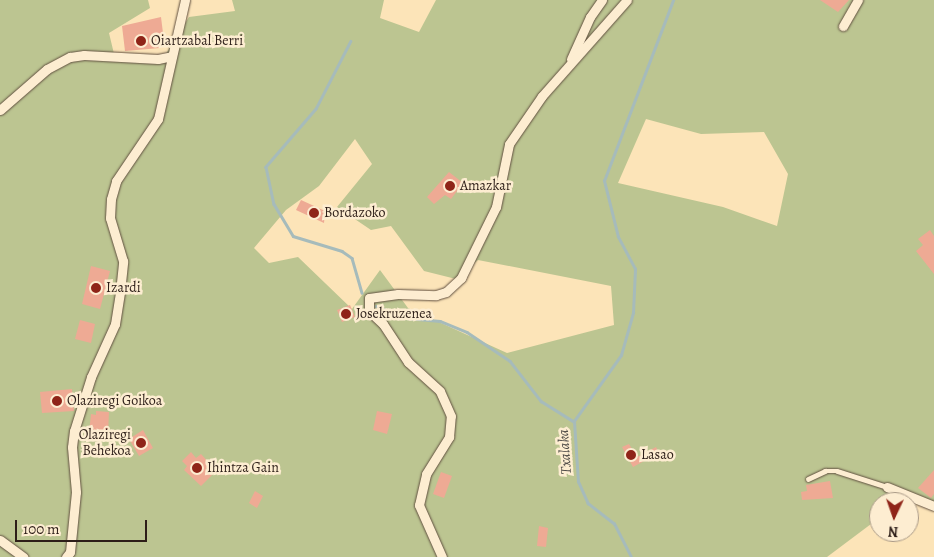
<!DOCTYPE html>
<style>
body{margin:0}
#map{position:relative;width:934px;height:557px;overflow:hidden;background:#fce4b8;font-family:Alegreya,serif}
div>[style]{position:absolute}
.green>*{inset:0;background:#bcc591}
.stream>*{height:2.5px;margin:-1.25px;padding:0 1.25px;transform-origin:1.25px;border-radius:1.25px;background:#a6bbbb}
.building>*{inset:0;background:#eeaa94}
.roads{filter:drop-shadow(0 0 1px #615040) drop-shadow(0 0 1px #615040)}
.lane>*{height:4.5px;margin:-2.25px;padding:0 2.25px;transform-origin:2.25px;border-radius:2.25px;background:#fdedd1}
.street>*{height:9px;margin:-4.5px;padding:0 4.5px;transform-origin:4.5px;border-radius:4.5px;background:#fdedd1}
.dots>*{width:14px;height:14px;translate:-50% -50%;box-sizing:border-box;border:2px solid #fdedd1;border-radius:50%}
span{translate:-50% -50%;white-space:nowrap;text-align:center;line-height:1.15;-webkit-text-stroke:5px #fdedd1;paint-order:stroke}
.poi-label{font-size:14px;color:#2d1e18}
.left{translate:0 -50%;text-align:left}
.right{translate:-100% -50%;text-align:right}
.water-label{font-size:15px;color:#514d49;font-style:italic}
.north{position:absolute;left:869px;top:492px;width:50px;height:50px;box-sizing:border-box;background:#fdedd1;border:1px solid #aa9a87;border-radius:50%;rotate:183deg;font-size:14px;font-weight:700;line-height:20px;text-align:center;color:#2d1e18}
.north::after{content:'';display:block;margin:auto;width:18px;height:22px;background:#8f2418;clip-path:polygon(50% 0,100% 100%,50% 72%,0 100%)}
.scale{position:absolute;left:15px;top:520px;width:132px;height:22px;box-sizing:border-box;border:2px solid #2d1e18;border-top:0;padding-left:6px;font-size:15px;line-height:18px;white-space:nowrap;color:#2d1e18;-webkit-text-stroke:4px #fdedd1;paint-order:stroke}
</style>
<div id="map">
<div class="green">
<div style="clip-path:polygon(evenodd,0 0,148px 0,150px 8px,109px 33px,115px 58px,162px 60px,189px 17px,235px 11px,232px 0,384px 0,380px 18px,419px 32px,436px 0,934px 0,934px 507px,908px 496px,901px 502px,879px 502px,879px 518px,827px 557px,0 557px,0 0,646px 119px,701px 134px,764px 132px,788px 174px,777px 226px,723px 207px,618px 183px,646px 119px,0 0,355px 139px,372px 164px,337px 207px,371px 230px,391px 226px,424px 271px,456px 279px,478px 260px,611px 286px,614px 325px,507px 353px,408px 308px,380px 270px,352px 309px,298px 257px,269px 263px,254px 248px,286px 210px,319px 186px,355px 139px)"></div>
</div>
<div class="stream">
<div style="left:351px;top:41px;width:76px;rotate:117.2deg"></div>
<div style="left:316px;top:109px;width:77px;rotate:130.8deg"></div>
<div style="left:266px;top:167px;width:38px;rotate:78deg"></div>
<div style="left:274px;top:204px;width:37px;rotate:59deg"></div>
<div style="left:293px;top:236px;width:51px;rotate:17deg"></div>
<div style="left:342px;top:251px;width:12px;rotate:35deg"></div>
<div style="left:352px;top:258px;width:36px;rotate:74deg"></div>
<div style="left:376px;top:306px;width:32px;rotate:22deg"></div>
<div style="left:406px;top:318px;width:34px;rotate:5deg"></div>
<div style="left:440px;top:321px;width:29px;rotate:22deg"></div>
<div style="left:467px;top:332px;width:52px;rotate:34deg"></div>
<div style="left:510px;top:361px;width:51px;rotate:52.2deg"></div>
<div style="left:541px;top:401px;width:38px;rotate:32deg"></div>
<div style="left:631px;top:557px;width:37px;rotate:-117deg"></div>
<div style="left:614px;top:524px;width:33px;rotate:-142deg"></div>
<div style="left:588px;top:504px;width:24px;rotate:-114deg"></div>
<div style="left:578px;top:482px;width:61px;rotate:-93.8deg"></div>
<div style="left:574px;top:421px;width:81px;rotate:-54.5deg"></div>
<div style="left:621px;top:355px;width:44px;rotate:-74.1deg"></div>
<div style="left:633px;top:313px;width:44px;rotate:-87.4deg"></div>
<div style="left:635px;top:269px;width:36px;rotate:-118deg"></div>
<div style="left:618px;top:237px;width:58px;rotate:-104deg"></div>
<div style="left:604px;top:181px;width:194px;rotate:-69.1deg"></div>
</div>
<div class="building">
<div style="clip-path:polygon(820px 0,849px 0,838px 12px)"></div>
<div style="clip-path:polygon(161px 17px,163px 33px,158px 36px,160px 48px,125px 51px,122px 26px)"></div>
<div style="clip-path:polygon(449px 172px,463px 183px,451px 199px,445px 195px,434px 204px,427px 197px)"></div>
<div style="clip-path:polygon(301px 200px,325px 211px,324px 223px,296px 210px)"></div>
<div style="clip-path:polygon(930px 230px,934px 236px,934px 274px,916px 251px,923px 245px,918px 239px)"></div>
<div style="clip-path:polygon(91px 266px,110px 271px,100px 309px,82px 304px)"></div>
<div style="clip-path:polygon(350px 305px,355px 317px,342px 322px,337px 310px)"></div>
<div style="clip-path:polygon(80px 320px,95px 324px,91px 343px,75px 339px)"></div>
<div style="clip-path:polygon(72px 389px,74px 411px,42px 413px,40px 392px)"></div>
<div style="clip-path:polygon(96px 411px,109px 412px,108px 434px,89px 433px,91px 414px,96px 415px)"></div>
<div style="clip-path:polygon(377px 411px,392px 414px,387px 434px,373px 430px)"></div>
<div style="clip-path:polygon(143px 430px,153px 448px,139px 456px,129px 439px)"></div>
<div style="clip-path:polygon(629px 444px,637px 457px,656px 447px,659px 453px,633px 467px,622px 447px)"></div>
<div style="clip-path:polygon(191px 452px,196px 458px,201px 454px,211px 465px,206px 469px,212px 475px,201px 486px,184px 470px,187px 466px,182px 461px)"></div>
<div style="clip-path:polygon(934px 470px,934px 494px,931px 498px,918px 488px)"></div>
<div style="clip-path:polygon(441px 472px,452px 476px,444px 498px,433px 494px)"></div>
<div style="clip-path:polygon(830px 481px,833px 498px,802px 500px,801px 492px,807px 491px,806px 485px)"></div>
<div style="clip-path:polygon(255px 491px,263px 496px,257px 508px,249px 503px)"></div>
<div style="clip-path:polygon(539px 526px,548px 528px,546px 547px,537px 546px)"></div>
</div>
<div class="roads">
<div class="lane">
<div style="left:808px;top:479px;width:19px;rotate:-25deg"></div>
<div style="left:825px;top:471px;width:12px"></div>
<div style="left:837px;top:471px;width:52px;rotate:17.7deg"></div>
</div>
<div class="street">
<div style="left:843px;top:26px;width:30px;rotate:-60deg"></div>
<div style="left:571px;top:59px;width:46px;rotate:-65.7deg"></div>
<div style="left:590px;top:17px;width:21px;rotate:-55deg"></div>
<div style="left:0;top:110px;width:62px;rotate:-41.1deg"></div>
<div style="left:47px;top:69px;width:26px;rotate:-28deg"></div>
<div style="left:70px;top:57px;width:14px;rotate:-8deg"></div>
<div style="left:84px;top:55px;width:74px;rotate:3.1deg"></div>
<div style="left:158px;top:59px;width:14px;rotate:-12deg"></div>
<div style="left:887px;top:487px;width:51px;rotate:22deg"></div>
<div style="left:0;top:540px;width:29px;rotate:36deg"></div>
<div style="left:66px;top:557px;width:6px;rotate:-51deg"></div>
<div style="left:70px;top:552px;width:60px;rotate:-84.3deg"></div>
<div style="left:76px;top:492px;width:45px;rotate:-95.1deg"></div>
<div style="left:72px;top:447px;width:16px;rotate:-83deg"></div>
<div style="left:74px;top:431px;width:57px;rotate:-72.5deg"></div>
<div style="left:91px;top:377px;width:58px;rotate:-65.6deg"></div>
<div style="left:115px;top:324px;width:32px;rotate:-81deg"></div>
<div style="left:120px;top:292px;width:31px;rotate:-84deg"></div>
<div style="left:123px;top:261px;width:45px;rotate:-106.8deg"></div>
<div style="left:110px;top:218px;width:19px;rotate:-87deg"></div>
<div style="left:111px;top:199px;width:19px;rotate:-74deg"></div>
<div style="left:116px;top:181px;width:75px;rotate:-55.9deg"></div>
<div style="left:158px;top:119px;width:122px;rotate:-77.2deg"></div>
<div style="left:442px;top:557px;width:57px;rotate:-113.9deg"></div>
<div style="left:419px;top:505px;width:32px;rotate:-77deg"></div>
<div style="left:426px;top:474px;width:44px;rotate:-58.1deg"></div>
<div style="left:449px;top:437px;width:21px;rotate:-85deg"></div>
<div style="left:451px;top:416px;width:27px;rotate:-114deg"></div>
<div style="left:440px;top:391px;width:43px;rotate:-137.8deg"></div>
<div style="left:408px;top:362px;width:45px;rotate:-123.3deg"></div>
<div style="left:383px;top:324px;width:19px;rotate:-137deg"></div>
<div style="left:369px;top:311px;width:13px;rotate:-90deg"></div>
<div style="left:369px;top:298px;width:29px;rotate:-8deg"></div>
<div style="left:398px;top:294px;width:38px;rotate:2deg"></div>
<div style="left:436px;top:295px;width:10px;rotate:-17deg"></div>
<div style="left:446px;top:292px;width:21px;rotate:-43deg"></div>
<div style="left:461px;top:278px;width:79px;rotate:-63.8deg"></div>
<div style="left:496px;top:207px;width:64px;rotate:-78.3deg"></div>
<div style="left:509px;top:144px;width:58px;rotate:-55.5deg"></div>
<div style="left:542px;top:96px;width:128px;rotate:-48.5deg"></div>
</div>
</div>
<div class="dots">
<div style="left:141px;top:41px;background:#8f2418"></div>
<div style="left:450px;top:186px;background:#8f2418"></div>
<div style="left:314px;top:213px;background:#8f2418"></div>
<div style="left:96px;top:288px;background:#8f2418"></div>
<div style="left:346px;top:314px;background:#8f2418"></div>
<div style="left:57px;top:401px;background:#8f2418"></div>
<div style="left:141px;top:443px;background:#8f2418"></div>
<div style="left:631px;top:455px;background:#8f2418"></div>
<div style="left:197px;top:468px;background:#8f2418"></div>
</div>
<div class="poi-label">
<span class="left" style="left:151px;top:41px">Oiartzabal Berri</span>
<span class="left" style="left:460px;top:186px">Amazkar</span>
<span class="left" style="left:324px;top:213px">Bordazoko</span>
<span class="left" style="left:106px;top:288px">Izardi</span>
<span class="left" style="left:356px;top:314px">Josekruzenea</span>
<span class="left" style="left:67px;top:401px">Olaziregi Goikoa</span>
<span class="right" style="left:131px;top:443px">Olaziregi<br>Behekoa</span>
<span class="left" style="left:641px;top:455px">Lasao</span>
<span class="left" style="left:207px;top:468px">Ihintza Gain</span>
</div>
<div class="water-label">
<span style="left:565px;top:452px;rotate:-94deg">Txalaka</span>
</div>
<div class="north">N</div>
<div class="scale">100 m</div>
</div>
